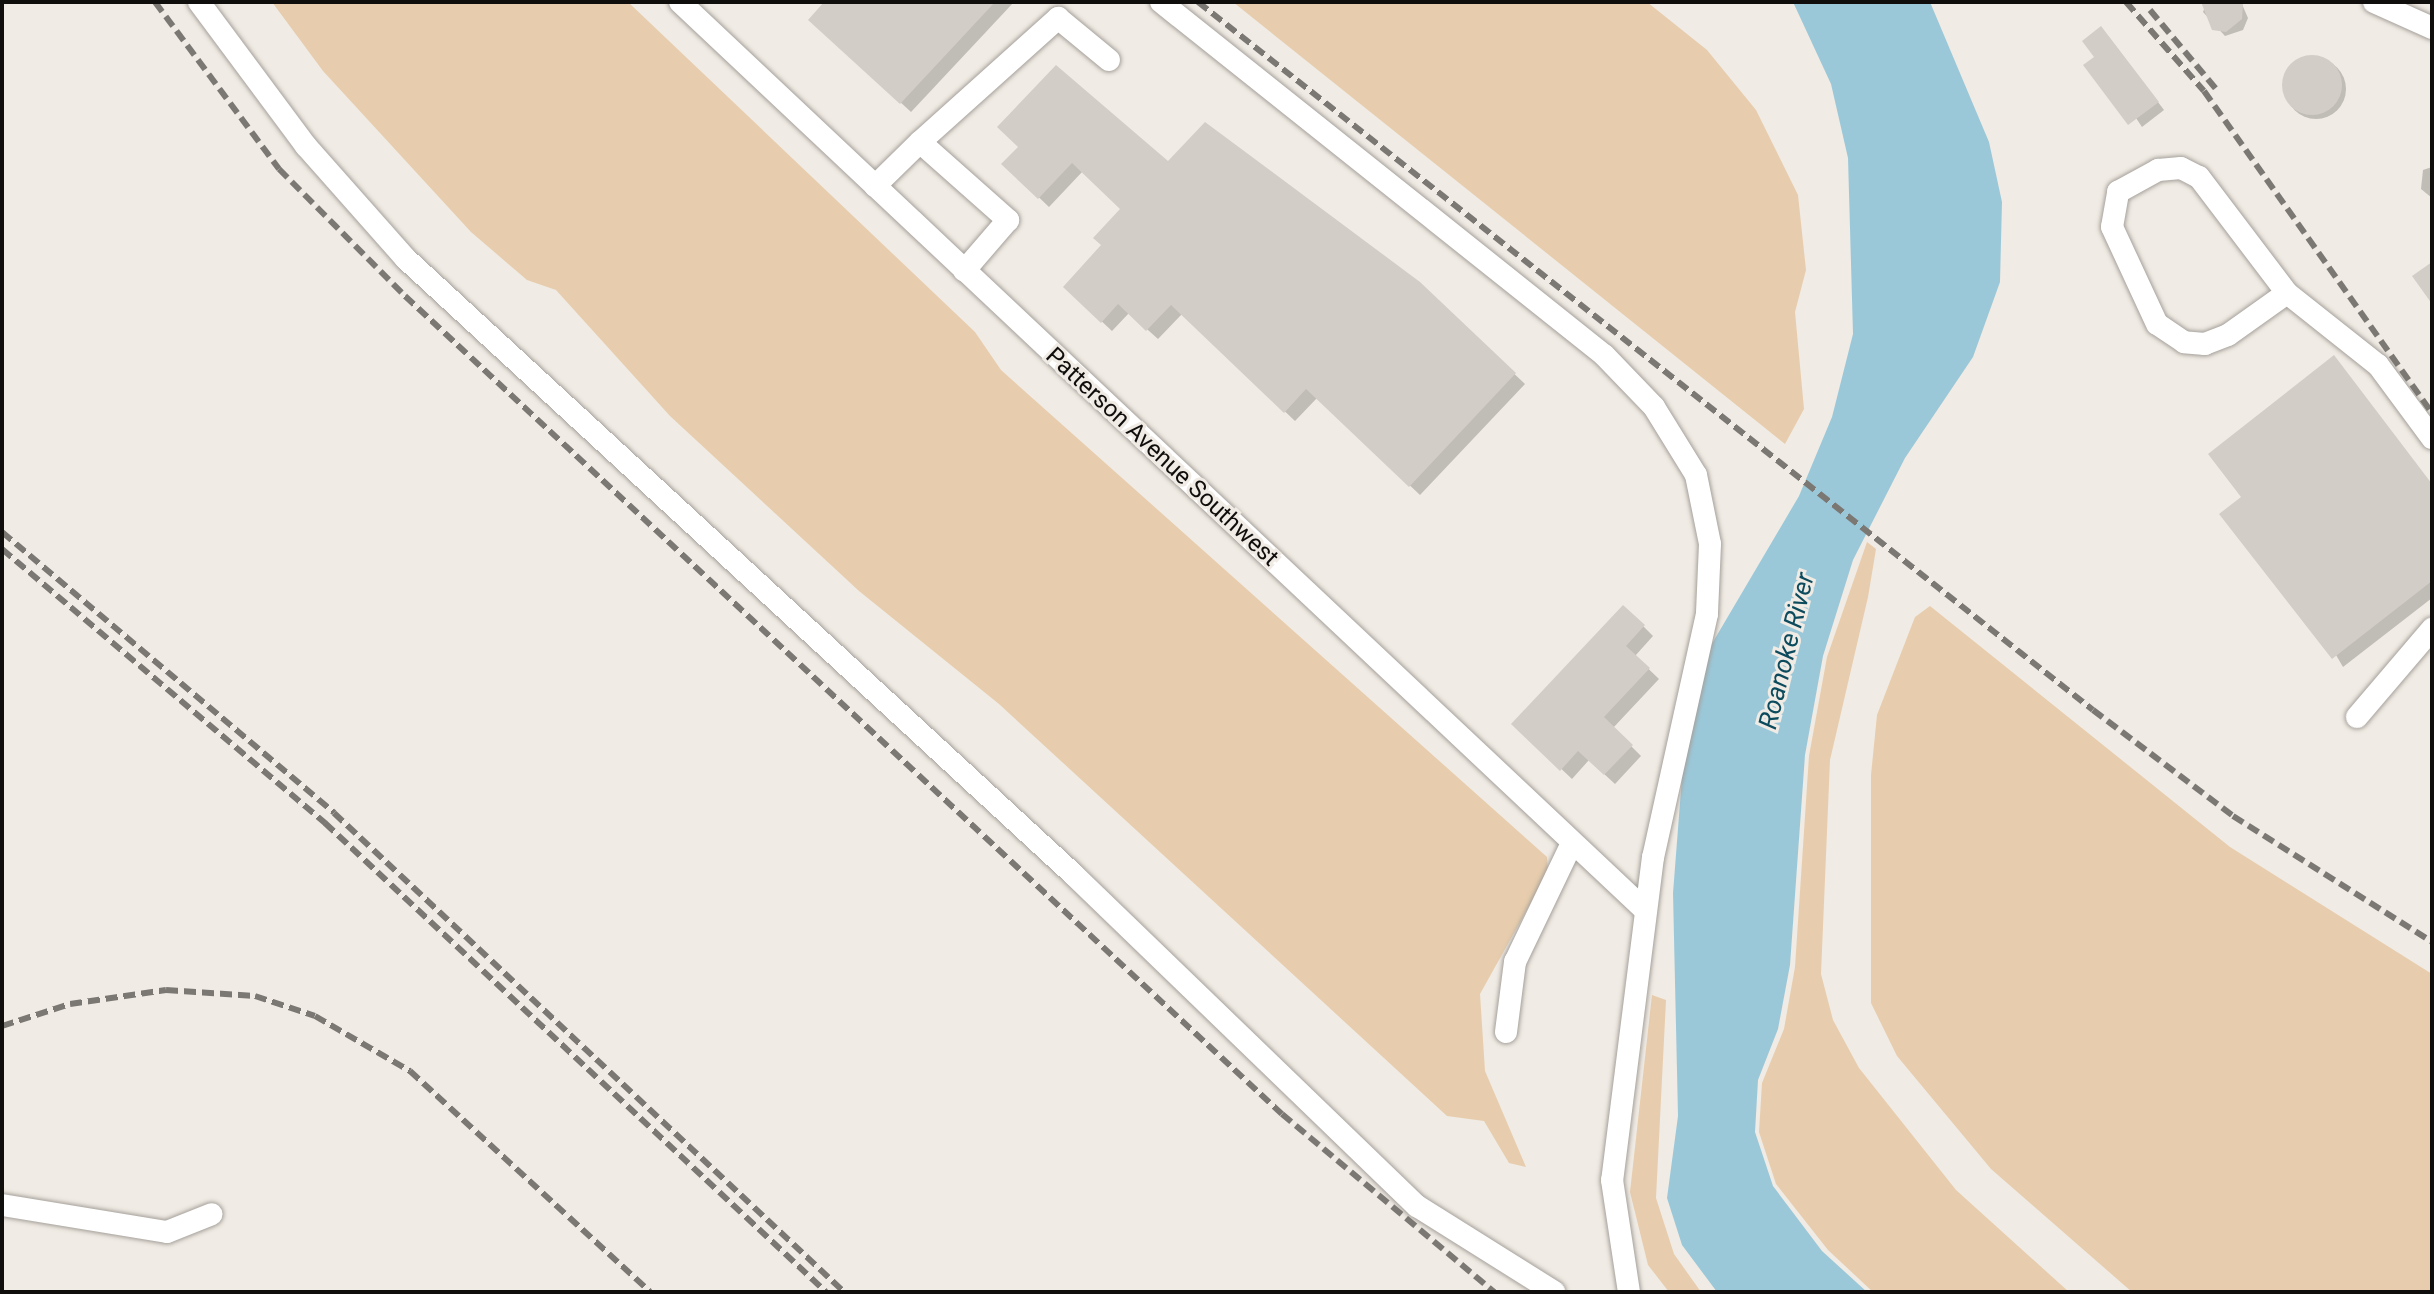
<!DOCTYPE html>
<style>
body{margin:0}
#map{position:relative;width:2434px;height:1294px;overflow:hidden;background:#f0ebe4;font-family:Roboto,sans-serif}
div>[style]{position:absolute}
.green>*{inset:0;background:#e7cdad}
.water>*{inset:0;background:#9bc8d9}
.shadow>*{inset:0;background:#0003}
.round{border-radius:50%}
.building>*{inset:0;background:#d3cdc7}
.roads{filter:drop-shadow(0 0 2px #a5a09a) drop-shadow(0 0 2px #a5a09a)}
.minor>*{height:22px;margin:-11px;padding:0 11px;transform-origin:11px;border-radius:11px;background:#fff}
.rail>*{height:6px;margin-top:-3px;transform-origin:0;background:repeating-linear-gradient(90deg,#7b7773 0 12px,transparent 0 18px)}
span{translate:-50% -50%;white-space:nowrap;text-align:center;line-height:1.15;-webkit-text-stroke:6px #f0ebe4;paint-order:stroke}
.street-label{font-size:24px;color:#100e0c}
.water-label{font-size:26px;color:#0c4b5d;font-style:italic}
.frame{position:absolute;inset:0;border:4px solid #100e0c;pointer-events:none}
</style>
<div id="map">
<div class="green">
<div style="clip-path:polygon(272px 2px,628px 2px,975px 332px,1001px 370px,1547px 857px,1548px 872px,1480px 994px,1485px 1071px,1526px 1167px,1509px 1163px,1484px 1121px,1447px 1116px,999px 704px,859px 591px,670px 416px,556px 290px,527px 280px,471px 232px,323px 71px)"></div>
<div style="clip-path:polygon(1233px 2px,1647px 2px,1707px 50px,1756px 110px,1798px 195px,1806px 270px,1795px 312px,1804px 409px,1785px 444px)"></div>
<div style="clip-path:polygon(1867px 542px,1876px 549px,1868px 597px,1830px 760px,1821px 974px,1833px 1020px,1859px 1068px,1956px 1190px,2069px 1292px,1873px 1292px,1828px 1250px,1776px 1184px,1759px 1132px,1762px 1083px,1784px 1029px,1795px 967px,1809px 756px,1827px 657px)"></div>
<div style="clip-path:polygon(1930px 606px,2230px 847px,2432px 974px,2432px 1292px,2132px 1292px,1991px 1169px,1897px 1056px,1871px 1003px,1871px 775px,1877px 715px,1915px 617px)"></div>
<div style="clip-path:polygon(1652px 995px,1666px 1000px,1656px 1198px,1674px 1254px,1701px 1292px,1669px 1292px,1648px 1265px,1630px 1192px)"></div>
</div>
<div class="water">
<div style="clip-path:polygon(1793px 2px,1930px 2px,1989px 142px,2002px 202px,2000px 282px,1973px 357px,1905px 458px,1853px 560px,1823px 656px,1805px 755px,1790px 965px,1778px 1029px,1758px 1080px,1755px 1132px,1773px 1186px,1822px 1251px,1867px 1292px,1717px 1292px,1682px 1245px,1667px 1198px,1678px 1116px,1673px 893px,1682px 777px,1710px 647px,1799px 496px,1832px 417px,1853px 334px,1848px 158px,1831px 84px)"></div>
</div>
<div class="shadow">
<div style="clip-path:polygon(827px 2px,1014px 2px,911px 112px,821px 29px)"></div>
<div style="clip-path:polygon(2207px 2px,2241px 2px,2248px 18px,2243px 30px,2225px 36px,2203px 12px)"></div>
<div style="clip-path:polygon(2108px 36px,2164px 110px,2142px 127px,2096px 58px)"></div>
<div class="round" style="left:2286px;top:59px;width:60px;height:60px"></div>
<div style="clip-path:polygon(1020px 147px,1169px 164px,1419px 284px,1525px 384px,1420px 495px,1317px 398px,1295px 421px,1182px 314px,1158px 339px,1129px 313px,1112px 331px,1065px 287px,1104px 246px,1123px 209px,1083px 171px,1049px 207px,1004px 164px)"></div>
<div style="clip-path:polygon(2432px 167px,2432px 198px,2421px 189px,2423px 170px)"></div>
<div style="clip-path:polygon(2432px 486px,2432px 598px,2343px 667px,2244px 497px)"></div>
<div style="clip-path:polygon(1624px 607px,1653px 636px,1635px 656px,1659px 679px,1613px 728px,1641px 756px,1615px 784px,1589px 760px,1572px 779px,1514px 724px)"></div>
</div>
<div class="building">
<div style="clip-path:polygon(824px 2px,995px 2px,900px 104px,808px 20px)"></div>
<div style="clip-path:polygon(2201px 2px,2243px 2px,2242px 19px,2226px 32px,2212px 30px)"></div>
<div style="clip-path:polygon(2101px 26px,2159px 102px,2128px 125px,2083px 65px,2094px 57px,2082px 41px)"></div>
<div class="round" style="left:2282px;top:55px;width:60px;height:60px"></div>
<div style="clip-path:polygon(1056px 65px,1168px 161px,1205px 122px,1420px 282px,1516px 373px,1409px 487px,1306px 389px,1284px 413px,1171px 305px,1146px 331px,1118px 304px,1101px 323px,1063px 287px,1101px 245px,1093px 238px,1120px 209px,1072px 163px,1038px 199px,1001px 164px,1018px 147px,997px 127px)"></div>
<div style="clip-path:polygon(2432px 262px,2432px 304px,2412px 276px)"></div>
<div style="clip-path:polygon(2334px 355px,2432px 484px,2432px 581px,2332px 659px,2219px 514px,2241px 497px,2208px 454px)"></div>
<div style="clip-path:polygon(1623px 605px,1645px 625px,1626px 646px,1650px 668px,1604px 717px,1633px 745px,1604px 775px,1578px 751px,1560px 771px,1511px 724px)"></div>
</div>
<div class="roads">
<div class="minor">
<div style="left:199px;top:2px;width:179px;rotate:53.4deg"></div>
<div style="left:306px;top:146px;width:149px;rotate:48.5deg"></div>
<div style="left:405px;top:258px;width:910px;rotate:42.68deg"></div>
<div style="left:1074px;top:875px;width:477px;rotate:44deg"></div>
<div style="left:1417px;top:1206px;width:162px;rotate:32.1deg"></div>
<div style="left:680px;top:2px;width:1325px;rotate:43.26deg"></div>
<div style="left:1161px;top:2px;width:566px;rotate:38.55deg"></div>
<div style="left:1604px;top:355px;width:72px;rotate:46.1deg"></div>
<div style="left:1654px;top:407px;width:80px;rotate:58.3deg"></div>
<div style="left:1696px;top:475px;width:70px;rotate:78.5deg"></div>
<div style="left:1710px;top:544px;width:70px;rotate:92.5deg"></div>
<div style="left:1707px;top:614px;width:249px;rotate:102.5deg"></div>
<div style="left:1653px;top:857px;width:326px;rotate:97.2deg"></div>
<div style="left:1612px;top:1180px;width:113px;rotate:81.4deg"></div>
<div style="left:2374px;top:2px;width:64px;rotate:24.1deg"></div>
<div style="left:920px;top:142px;width:186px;rotate:-41.9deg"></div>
<div style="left:1058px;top:18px;width:66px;rotate:39.5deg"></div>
<div style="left:875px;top:186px;width:63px;rotate:-44.4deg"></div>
<div style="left:920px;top:142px;width:118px;rotate:41.6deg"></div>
<div style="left:1008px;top:220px;width:67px;rotate:130.8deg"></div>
<div style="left:2287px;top:293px;width:72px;rotate:144.6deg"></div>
<div style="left:2228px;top:335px;width:25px;rotate:159deg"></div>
<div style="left:2205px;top:344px;width:21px;rotate:-175deg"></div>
<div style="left:2184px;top:342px;width:32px;rotate:-146deg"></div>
<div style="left:2157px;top:324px;width:107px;rotate:-114.9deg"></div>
<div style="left:2112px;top:227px;width:36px;rotate:-80deg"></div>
<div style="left:2118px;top:192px;width:46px;rotate:-28.8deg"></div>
<div style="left:2158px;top:170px;width:23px;rotate:-5deg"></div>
<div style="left:2181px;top:168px;width:20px;rotate:27deg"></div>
<div style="left:2199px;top:177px;width:146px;rotate:52.8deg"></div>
<div style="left:2287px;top:293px;width:116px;rotate:38.4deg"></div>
<div style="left:2378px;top:365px;width:91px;rotate:53.5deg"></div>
<div style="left:2357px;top:717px;width:116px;rotate:-49.6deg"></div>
<div style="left:1506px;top:1032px;width:71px;rotate:-82.7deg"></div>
<div style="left:1515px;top:962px;width:132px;rotate:-64.4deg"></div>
<div style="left:2px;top:1205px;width:167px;rotate:9.3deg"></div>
<div style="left:167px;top:1232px;width:48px;rotate:-21.8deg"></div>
</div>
</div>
<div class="rail">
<div style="left:155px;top:2px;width:208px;rotate:53.4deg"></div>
<div style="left:279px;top:169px;width:179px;rotate:45.2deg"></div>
<div style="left:405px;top:296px;width:1199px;rotate:43.01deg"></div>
<div style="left:1282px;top:1114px;width:277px;rotate:40deg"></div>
<div style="left:1198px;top:2px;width:1141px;rotate:38.35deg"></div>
<div style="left:2093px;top:710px;width:176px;rotate:37.1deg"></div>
<div style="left:2233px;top:816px;width:236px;rotate:32.3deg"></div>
<div style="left:2126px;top:2px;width:118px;rotate:48.8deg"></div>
<div style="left:2204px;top:91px;width:395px;rotate:54.7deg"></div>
<div style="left:2150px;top:10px;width:104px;rotate:50.1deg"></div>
<div style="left:2px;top:532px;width:435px;rotate:40.2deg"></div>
<div style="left:334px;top:813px;width:700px;rotate:43.2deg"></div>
<div style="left:2px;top:549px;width:424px;rotate:40.3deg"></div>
<div style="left:325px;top:823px;width:686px;rotate:43.11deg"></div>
<div style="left:2px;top:1026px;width:71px;rotate:-17.9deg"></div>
<div style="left:70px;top:1004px;width:97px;rotate:-8.3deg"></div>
<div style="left:166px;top:990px;width:89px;rotate:3.9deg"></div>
<div style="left:255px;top:996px;width:63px;rotate:18.4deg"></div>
<div style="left:315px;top:1016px;width:110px;rotate:30.1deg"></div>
<div style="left:410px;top:1071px;width:326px;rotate:42.6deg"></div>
</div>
<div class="street-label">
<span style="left:1162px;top:457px;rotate:43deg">Patterson Avenue Southwest</span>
</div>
<div class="water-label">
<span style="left:1787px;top:651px;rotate:-76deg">Roanoke River</span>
</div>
<div class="frame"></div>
</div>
